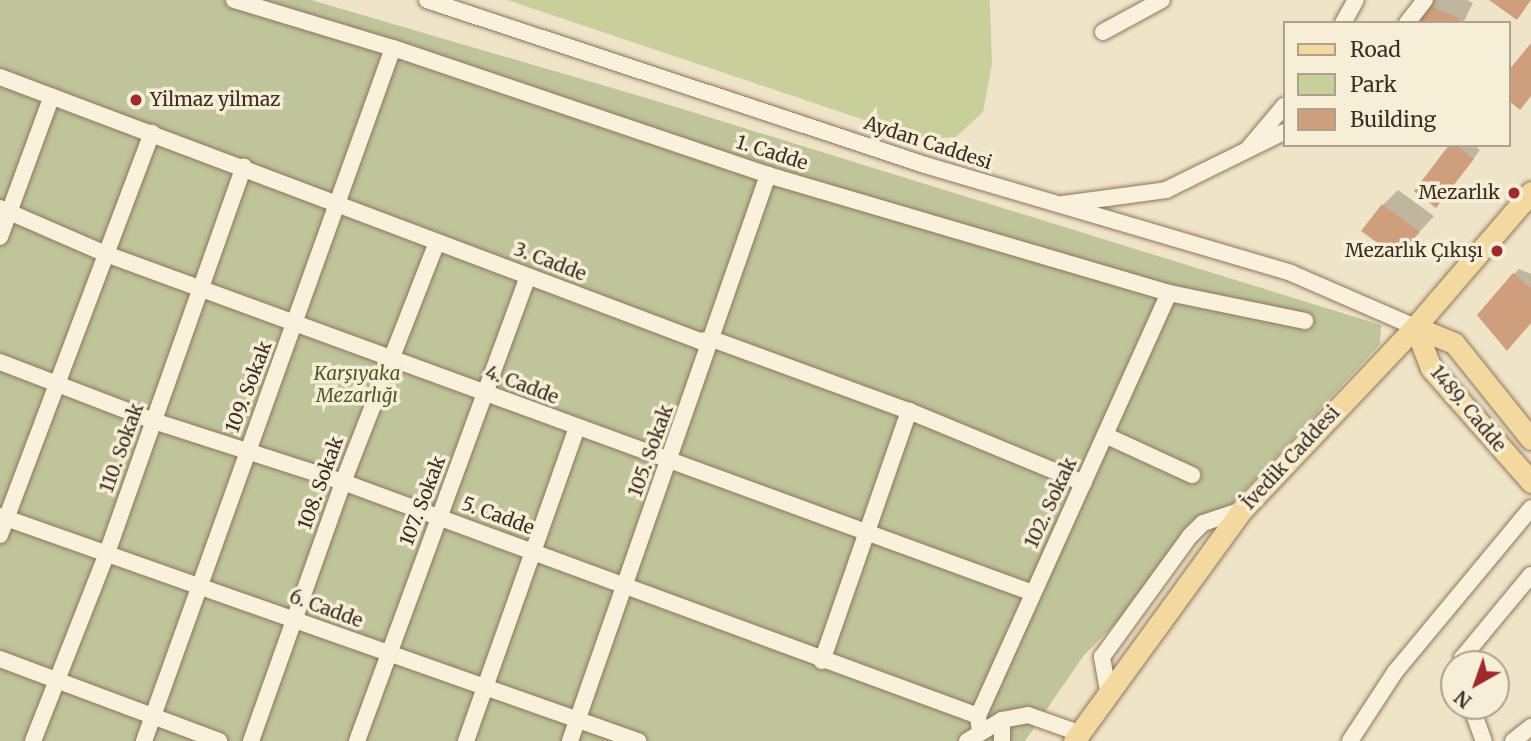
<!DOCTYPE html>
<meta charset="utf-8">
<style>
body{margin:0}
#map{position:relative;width:1531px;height:741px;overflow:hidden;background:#f0e4c8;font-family:Merriweather,serif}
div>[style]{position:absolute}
.green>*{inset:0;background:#c9cf9b}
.cemetery>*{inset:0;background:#bfc49a}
.shadow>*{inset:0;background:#0003}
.building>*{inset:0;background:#cf9f7d}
.roads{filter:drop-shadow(0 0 2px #8d765c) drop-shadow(0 0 2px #8d765c)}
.minor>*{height:16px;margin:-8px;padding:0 8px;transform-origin:8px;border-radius:8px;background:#faf1dc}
.major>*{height:21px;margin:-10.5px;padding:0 10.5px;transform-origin:10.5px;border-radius:10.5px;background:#f3d9a0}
.dots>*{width:19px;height:19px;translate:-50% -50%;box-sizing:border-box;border:4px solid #f7eed8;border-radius:50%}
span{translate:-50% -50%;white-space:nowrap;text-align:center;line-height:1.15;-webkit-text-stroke:7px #f7eed8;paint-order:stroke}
.poi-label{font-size:19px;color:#3d2e20}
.left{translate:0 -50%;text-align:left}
.right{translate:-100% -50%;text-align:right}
.street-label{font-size:19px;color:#3d2e20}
.park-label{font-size:19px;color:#4d5a26;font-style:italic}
.legend{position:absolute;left:1283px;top:21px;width:228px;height:126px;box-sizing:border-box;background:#f7eed8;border:2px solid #ada18e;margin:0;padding:9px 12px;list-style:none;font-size:21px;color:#3d2e20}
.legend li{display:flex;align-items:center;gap:14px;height:35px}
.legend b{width:35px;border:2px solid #ada18e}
.north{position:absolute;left:1440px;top:650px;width:70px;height:70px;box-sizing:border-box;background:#f7eed8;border:2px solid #ada18e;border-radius:50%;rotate:220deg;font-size:19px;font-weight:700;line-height:28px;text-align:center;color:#3d2e20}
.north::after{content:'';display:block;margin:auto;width:24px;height:32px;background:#9e2a2b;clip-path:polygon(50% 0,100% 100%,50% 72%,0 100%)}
</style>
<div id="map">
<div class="green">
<div style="clip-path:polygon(507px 0,990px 0,992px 64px,983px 112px,956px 137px,921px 139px)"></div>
</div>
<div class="cemetery">
<div style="clip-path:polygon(0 0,311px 0,660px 102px,1381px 325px,1380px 344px,1182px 558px,1084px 655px,1025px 741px,0 741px)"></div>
</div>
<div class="shadow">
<div style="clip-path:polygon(1433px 0,1467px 0,1473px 3px,1463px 23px,1417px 23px)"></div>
<div style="clip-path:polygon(1451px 145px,1474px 145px,1480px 150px,1443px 198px)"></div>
<div style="clip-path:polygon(1398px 190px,1434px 216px,1413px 239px,1383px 205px)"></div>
<div style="clip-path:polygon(1519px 269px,1531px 274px,1531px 321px,1514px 274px)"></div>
</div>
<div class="building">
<div style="clip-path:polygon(1489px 0,1531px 0,1517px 20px)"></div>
<div style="clip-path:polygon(1426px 4px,1459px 18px,1457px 23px,1415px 23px)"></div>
<div style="clip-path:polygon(1531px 43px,1531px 96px,1520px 110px,1508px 100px,1508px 71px)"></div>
<div style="clip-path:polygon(1449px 145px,1456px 145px,1474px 159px,1436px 208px,1414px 191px)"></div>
<div style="clip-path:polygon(1382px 204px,1420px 232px,1397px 257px,1361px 231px)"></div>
<div style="clip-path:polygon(1513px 273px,1531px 288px,1531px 323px,1507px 351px,1477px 315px)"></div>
</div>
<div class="roads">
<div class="minor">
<div style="left:234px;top:0;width:166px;rotate:16.8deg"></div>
<div style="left:393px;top:48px;width:396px;rotate:18.7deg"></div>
<div style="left:768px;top:175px;width:418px;rotate:16.4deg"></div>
<div style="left:1169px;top:293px;width:139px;rotate:11.6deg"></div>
<div style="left:427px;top:0;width:525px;rotate:18.33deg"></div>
<div style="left:925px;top:165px;width:382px;rotate:16.4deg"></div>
<div style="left:1291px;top:273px;width:135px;rotate:23.5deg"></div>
<div style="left:1343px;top:23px;width:26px;rotate:-61deg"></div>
<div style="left:1407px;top:23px;width:29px;rotate:-52deg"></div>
<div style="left:1103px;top:32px;width:67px;rotate:-28.5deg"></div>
<div style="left:0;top:77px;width:748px;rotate:20.66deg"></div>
<div style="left:700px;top:341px;width:12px;rotate:-9deg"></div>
<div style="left:712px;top:339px;width:210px;rotate:20.1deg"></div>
<div style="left:909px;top:411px;width:189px;rotate:22.4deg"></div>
<div style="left:1248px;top:149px;width:56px;rotate:-50.1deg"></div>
<div style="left:1063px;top:204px;width:104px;rotate:-7.7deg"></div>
<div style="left:1166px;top:190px;width:131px;rotate:-26.2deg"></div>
<div style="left:0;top:208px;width:116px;rotate:23.5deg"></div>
<div style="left:106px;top:254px;width:987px;rotate:20.09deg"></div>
<div style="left:0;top:237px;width:150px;rotate:-69.8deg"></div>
<div style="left:0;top:362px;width:165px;rotate:21deg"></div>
<div style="left:154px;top:421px;width:199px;rotate:17.9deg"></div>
<div style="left:343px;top:482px;width:677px;rotate:20.23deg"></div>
<div style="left:1105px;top:435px;width:96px;rotate:24.7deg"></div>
<div style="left:0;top:516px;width:677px;rotate:19.43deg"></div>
<div style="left:0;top:535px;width:430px;rotate:-69.3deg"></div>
<div style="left:0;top:659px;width:234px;rotate:20.5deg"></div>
<div style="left:822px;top:661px;width:265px;rotate:-70.8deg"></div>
<div style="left:1462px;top:664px;width:6px;rotate:-90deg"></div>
<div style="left:1462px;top:658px;width:108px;rotate:-50.3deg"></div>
<div style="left:1108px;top:691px;width:35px;rotate:-100deg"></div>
<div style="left:1102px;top:657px;width:150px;rotate:-54deg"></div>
<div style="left:1190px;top:536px;width:18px;rotate:-45deg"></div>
<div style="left:1203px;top:523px;width:41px;rotate:-18.4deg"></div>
<div style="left:1471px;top:706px;width:37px;rotate:70deg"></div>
<div style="left:1002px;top:720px;width:21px;rotate:90deg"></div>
<div style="left:980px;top:732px;width:16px;rotate:-97deg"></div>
<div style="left:978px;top:716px;width:464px;rotate:-65.7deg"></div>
<div style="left:33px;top:741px;width:202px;rotate:-68.5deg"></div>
<div style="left:107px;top:553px;width:410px;rotate:-70.5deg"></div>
<div style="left:144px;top:741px;width:736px;rotate:-70.24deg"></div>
<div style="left:251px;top:741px;width:275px;rotate:-70.4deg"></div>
<div style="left:343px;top:482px;width:258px;rotate:-68.6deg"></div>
<div style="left:357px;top:741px;width:495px;rotate:-69.8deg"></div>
<div style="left:466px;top:741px;width:332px;rotate:-70.5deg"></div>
<div style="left:570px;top:741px;width:600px;rotate:-70.72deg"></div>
<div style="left:967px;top:741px;width:41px;rotate:-31deg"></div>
<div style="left:1002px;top:720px;width:26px;rotate:-11deg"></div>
<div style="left:1028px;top:715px;width:54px;rotate:19.4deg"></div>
<div style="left:1350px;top:741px;width:82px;rotate:-56.9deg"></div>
<div style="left:1395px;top:672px;width:213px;rotate:-50.3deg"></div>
<div style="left:1513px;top:741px;width:23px;rotate:-38deg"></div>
</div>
<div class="major">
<div style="left:1415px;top:327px;width:44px;rotate:68.7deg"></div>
<div style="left:1431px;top:368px;width:152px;rotate:48.7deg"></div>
<div style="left:1415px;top:327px;width:42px;rotate:22.3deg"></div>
<div style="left:1454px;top:343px;width:123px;rotate:51.3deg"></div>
<div style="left:1074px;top:741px;width:286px;rotate:-54deg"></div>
<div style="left:1242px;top:510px;width:252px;rotate:-46.6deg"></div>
<div style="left:1415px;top:327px;width:178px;rotate:-49.3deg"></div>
</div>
</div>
<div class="dots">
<div style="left:136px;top:100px;background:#9e2a2b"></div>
<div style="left:1514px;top:193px;background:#9e2a2b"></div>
<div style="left:1497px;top:251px;background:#9e2a2b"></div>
</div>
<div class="poi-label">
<span class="left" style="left:150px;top:100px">Yilmaz yilmaz</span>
<span class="right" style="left:1500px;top:193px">Mezarlık</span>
<span class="right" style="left:1483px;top:251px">Mezarlık Çıkışı</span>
</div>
<div class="street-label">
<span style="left:928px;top:143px;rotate:18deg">Aydan Caddesi</span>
<span style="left:772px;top:153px;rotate:18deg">1. Cadde</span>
<span style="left:550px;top:262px;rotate:21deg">3. Cadde</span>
<span style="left:522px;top:385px;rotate:21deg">4. Cadde</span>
<span style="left:249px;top:387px;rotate:-69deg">109. Sokak</span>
<span style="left:1468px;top:409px;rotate:50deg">1489. Cadde</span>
<span style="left:122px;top:448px;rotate:-70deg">110. Sokak</span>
<span style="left:651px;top:451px;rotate:-70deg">105. Sokak</span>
<span style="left:1291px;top:458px;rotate:-47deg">İvedik Caddesi</span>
<span style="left:321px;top:483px;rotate:-70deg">108. Sokak</span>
<span style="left:423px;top:501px;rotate:-69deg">107. Sokak</span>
<span style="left:1051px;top:503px;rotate:-65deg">102. Sokak</span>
<span style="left:498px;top:516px;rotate:20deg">5. Cadde</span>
<span style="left:326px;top:609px;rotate:20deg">6. Cadde</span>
</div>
<div class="park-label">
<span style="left:357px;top:385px">Karşıyaka<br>Mezarlığı</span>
</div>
<ul class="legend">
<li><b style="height:9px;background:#f3d9a0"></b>Road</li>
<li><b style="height:19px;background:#c9cf9b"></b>Park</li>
<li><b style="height:19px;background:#cf9f7d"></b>Building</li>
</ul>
<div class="north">N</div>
</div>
